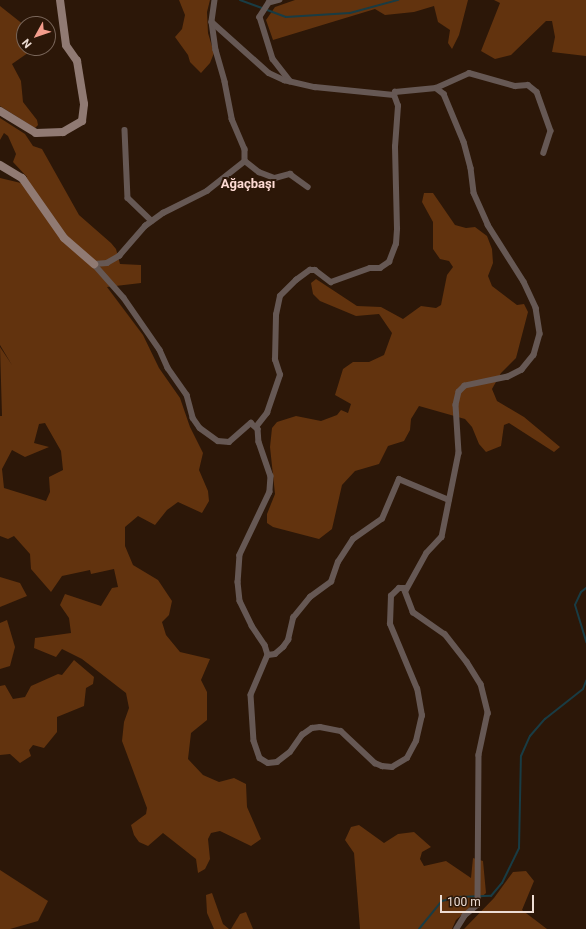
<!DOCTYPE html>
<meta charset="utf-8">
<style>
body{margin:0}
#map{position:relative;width:586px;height:929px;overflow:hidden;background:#2c1708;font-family:Roboto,sans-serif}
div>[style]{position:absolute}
.green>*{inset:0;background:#62330e}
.stream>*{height:2px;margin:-1px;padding:0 1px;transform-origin:1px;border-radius:1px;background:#193c44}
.street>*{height:5.5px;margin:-2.75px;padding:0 2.75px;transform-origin:2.75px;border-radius:2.75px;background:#665854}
.secondary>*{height:8px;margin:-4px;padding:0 4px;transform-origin:4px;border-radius:4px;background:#907a73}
span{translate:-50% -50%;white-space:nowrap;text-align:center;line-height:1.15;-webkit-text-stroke:4px #2c1708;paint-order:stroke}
.quarter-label{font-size:13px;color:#fddad3;font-weight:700}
.north{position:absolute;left:16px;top:16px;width:40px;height:40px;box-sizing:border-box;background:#2c1708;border:1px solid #79665a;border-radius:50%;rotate:230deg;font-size:11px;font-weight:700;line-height:16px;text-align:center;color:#edddd4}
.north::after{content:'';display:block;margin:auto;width:14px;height:18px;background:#f49d8c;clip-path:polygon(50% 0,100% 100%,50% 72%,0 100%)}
.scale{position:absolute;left:440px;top:895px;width:94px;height:18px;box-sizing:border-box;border:2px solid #edddd4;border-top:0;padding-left:5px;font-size:12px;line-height:14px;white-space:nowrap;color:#edddd4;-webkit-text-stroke:3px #2c1708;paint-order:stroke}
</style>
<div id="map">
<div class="green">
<div style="clip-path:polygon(179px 0,210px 0,207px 12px,208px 33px,214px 53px,210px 63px,201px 73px,190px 62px,188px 55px,175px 37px,182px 29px,185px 15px)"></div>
<div style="clip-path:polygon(295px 0,468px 0,459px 35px,452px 49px,448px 43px,450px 30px,438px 22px,434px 6px,414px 12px,385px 15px,375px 9px,273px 40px,266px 20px,275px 7px)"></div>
<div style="clip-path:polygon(494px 0,586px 0,586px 56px,552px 52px,555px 37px,552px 21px,546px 21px,511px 55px,495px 59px,481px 51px,500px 3px)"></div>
<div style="clip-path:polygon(0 6px,24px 25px,24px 48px,35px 48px,12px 64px,21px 81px,23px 102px,37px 120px,38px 125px,35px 128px,0 106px)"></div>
<div style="clip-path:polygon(evenodd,0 118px,25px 134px,33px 146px,42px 149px,79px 215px,111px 243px,116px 249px,120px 264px,141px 265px,141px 283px,107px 287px,143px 335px,159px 368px,180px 398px,190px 427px,203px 453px,199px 470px,208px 491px,209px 501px,202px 513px,178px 502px,167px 510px,155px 525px,138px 516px,125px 527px,125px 546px,133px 565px,158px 580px,172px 601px,169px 615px,162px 622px,166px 635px,180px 652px,210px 659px,201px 680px,207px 692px,207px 720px,191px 733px,188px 759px,203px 775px,219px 782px,234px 778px,246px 784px,247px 807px,261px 839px,251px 846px,220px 831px,211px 833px,208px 839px,210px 859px,205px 869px,198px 873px,196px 859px,163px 833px,148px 846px,139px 842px,134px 835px,131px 825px,146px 814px,147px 808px,122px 741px,124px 722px,129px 708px,126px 693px,82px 659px,62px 649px,56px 657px,34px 648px,35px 638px,71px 633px,69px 618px,60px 605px,65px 594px,101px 606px,112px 588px,118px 587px,114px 569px,91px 574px,90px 570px,62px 576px,51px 592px,31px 569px,30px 554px,14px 536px,8px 539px,0 536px,0 416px,2px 416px,0 347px,12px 365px,0 345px,0 178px,21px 183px,27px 177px,13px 162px,16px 154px,8px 136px,4px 133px,0 140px,0 118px,45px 423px,61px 451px,63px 470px,49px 477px,50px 492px,46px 501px,4px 488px,2px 469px,12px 450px,25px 457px,49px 447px,34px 443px,39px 424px,45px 423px)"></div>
<div style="clip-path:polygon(424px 193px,433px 193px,455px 225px,466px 228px,475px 227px,487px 236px,492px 249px,493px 263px,488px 276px,492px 286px,517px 305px,524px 304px,528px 312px,516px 358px,501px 373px,492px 389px,497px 401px,524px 417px,560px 447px,554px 452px,509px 423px,504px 425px,501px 446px,486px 452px,479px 444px,472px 427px,465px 419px,419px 406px,411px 419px,410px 430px,404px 441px,388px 446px,379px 464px,355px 471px,342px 485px,332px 529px,319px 539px,273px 527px,267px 523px,267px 514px,275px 494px,270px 447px,272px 428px,277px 422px,296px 416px,321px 421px,337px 415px,341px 410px,348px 413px,351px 404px,335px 395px,343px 369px,353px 362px,369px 362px,384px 355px,392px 333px,379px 314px,356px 316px,320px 301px,313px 294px,311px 283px,316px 279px,357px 306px,381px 307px,403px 319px,421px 306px,436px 308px,441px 305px,447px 275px,453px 267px,449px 261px,440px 259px,433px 249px,433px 222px,422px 202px)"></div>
<div style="clip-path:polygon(0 577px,20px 583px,27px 596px,0 607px)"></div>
<div style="clip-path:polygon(7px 620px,15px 647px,10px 666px,0 669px,0 623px)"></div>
<div style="clip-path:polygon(74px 660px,94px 677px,93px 684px,86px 688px,84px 706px,57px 717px,57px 732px,44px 748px,33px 745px,29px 750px,31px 756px,20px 763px,10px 754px,0 755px,0 686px,5px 685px,13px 699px,25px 697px,31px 686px,58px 674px,62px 675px)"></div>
<div style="clip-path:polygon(359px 825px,384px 843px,398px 834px,414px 832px,431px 847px,422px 852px,420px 859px,424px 866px,446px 861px,471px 878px,473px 858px,483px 861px,486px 893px,456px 920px,452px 929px,360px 929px,354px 853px,345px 840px,351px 827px)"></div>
<div style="clip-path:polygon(0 870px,48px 901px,38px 921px,10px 929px,0 929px)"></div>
<div style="clip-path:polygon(526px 871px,534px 881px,522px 910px,547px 929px,464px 929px,494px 898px,513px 872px)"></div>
<div style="clip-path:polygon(212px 893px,223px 924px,229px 929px,214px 929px,207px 913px,206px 895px)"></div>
<div style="clip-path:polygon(246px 912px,253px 929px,231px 929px,240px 914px)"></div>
</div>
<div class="stream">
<div style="left:240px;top:0;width:49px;rotate:20.3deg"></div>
<div style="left:286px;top:17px;width:64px;rotate:-3.6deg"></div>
<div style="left:350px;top:13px;width:50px;rotate:-15.2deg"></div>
<div style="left:586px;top:588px;width:6px;rotate:141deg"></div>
<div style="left:581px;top:592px;width:14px;rotate:115deg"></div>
<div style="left:575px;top:605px;width:39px;rotate:73deg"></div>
<div style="left:419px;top:929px;width:36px;rotate:-51deg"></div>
<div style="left:442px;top:901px;width:16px;rotate:-14deg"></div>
<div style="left:458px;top:897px;width:33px;rotate:-2deg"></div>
<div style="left:491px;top:896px;width:17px;rotate:-50deg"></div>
<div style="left:502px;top:883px;width:39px;rotate:-64deg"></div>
<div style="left:519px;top:848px;width:92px;rotate:-88.8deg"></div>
<div style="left:521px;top:756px;width:22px;rotate:-66deg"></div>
<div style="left:530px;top:736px;width:23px;rotate:-49deg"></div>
<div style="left:545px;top:719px;width:48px;rotate:-38.3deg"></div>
<div style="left:583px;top:689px;width:9px;rotate:-69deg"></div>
</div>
<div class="street">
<div style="left:215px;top:0;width:22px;rotate:98deg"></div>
<div style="left:212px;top:22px;width:28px;rotate:82deg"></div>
<div style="left:216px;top:50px;width:33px;rotate:74deg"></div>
<div style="left:225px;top:82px;width:38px;rotate:79deg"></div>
<div style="left:232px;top:119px;width:33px;rotate:67deg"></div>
<div style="left:245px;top:149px;width:12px;rotate:90deg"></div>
<div style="left:245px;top:161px;width:18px;rotate:38deg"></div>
<div style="left:259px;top:172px;width:17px;rotate:21deg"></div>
<div style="left:275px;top:178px;width:16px;rotate:-15deg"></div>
<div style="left:290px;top:174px;width:22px;rotate:36deg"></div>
<div style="left:280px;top:0;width:11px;rotate:165deg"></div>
<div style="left:269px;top:3px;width:17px;rotate:123deg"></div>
<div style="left:260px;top:17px;width:44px;rotate:72.8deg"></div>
<div style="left:273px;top:59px;width:28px;rotate:52deg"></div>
<div style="left:212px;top:22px;width:76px;rotate:41.8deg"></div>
<div style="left:269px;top:73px;width:17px;rotate:25deg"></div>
<div style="left:284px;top:80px;width:32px;rotate:13deg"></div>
<div style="left:315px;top:87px;width:79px;rotate:5.8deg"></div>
<div style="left:436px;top:88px;width:36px;rotate:-24deg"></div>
<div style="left:469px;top:73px;width:48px;rotate:15.8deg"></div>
<div style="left:515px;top:86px;width:13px;rotate:-4deg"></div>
<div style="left:528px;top:85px;width:11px;rotate:38deg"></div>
<div style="left:537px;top:92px;width:41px;rotate:70.3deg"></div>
<div style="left:551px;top:131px;width:23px;rotate:108deg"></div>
<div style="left:125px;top:130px;width:68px;rotate:87.5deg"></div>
<div style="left:128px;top:198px;width:33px;rotate:44deg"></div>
<div style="left:94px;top:264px;width:45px;rotate:48.6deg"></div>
<div style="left:124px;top:298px;width:63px;rotate:55.3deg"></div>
<div style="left:160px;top:350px;width:20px;rotate:66deg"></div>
<div style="left:168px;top:368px;width:33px;rotate:55deg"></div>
<div style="left:187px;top:395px;width:24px;rotate:75deg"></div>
<div style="left:193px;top:418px;width:12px;rotate:55deg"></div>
<div style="left:200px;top:428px;width:22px;rotate:36deg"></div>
<div style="left:218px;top:441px;width:11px;rotate:5deg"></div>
<div style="left:229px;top:442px;width:29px;rotate:-41deg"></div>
<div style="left:251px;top:423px;width:9px;rotate:41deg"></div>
<div style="left:258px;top:429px;width:13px;rotate:86deg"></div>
<div style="left:259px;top:442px;width:36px;rotate:71deg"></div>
<div style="left:271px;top:476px;width:16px;rotate:94deg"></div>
<div style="left:270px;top:492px;width:70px;rotate:115.5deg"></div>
<div style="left:240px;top:555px;width:27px;rotate:94deg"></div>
<div style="left:238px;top:582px;width:19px;rotate:84deg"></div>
<div style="left:240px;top:601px;width:28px;rotate:64deg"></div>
<div style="left:252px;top:626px;width:23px;rotate:56deg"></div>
<div style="left:265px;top:645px;width:10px;rotate:73deg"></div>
<div style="left:268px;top:655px;width:43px;rotate:113deg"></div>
<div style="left:251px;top:695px;width:46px;rotate:86.3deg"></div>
<div style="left:254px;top:741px;width:18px;rotate:71deg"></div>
<div style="left:260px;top:758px;width:9px;rotate:32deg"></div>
<div style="left:268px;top:763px;width:9px;rotate:-6deg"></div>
<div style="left:277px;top:762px;width:16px;rotate:-38deg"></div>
<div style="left:290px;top:752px;width:21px;rotate:-55deg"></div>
<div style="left:302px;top:735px;width:12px;rotate:-35deg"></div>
<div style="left:312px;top:728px;width:8px;rotate:-7deg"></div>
<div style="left:320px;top:727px;width:21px;rotate:11deg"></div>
<div style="left:341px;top:731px;width:47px;rotate:43.3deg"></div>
<div style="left:375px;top:763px;width:8px;rotate:23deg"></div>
<div style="left:382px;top:766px;width:10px;rotate:6deg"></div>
<div style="left:392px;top:767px;width:17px;rotate:-31deg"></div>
<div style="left:407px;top:758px;width:19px;rotate:-62deg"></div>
<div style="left:416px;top:741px;width:26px;rotate:-77deg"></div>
<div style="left:422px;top:716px;width:27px;rotate:-100deg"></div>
<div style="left:417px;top:689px;width:70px;rotate:-112.6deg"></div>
<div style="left:390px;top:624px;width:28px;rotate:-88deg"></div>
<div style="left:391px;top:596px;width:11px;rotate:-45deg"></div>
<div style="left:399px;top:588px;width:5px"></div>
<div style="left:404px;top:588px;width:26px;rotate:69deg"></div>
<div style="left:413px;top:612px;width:39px;rotate:35deg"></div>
<div style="left:445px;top:634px;width:36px;rotate:52deg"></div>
<div style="left:467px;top:662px;width:26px;rotate:58deg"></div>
<div style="left:481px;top:684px;width:30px;rotate:76deg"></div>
<div style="left:488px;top:713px;width:43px;rotate:102.1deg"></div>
<div style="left:479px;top:755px;width:150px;rotate:90.4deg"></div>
<div style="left:478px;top:905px;width:17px;rotate:140deg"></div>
<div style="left:465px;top:916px;width:15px;rotate:122deg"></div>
<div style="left:94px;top:264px;width:13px;rotate:-4deg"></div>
<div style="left:107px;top:263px;width:14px;rotate:-30deg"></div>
<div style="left:119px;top:256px;width:40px;rotate:-49deg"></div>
<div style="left:145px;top:226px;width:22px;rotate:-36deg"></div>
<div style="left:163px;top:213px;width:49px;rotate:-26.6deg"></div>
<div style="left:207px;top:191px;width:48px;rotate:-38.3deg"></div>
<div style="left:256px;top:427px;width:18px;rotate:-52deg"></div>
<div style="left:267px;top:413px;width:40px;rotate:-71.1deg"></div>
<div style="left:280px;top:375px;width:16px;rotate:-108deg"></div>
<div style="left:275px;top:360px;width:45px;rotate:-88.7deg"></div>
<div style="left:276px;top:315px;width:19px;rotate:-78deg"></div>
<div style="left:280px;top:296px;width:23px;rotate:-45deg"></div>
<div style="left:296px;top:280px;width:17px;rotate:-36deg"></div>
<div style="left:310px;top:270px;width:5px"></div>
<div style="left:315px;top:270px;width:20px;rotate:37deg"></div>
<div style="left:331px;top:282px;width:41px;rotate:-19.7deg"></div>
<div style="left:370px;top:268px;width:10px"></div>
<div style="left:380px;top:268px;width:11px;rotate:-34deg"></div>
<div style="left:389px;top:262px;width:19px;rotate:-69deg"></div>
<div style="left:396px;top:244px;width:15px;rotate:-86deg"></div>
<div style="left:397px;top:229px;width:82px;rotate:-91.4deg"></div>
<div style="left:395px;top:147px;width:41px;rotate:-85.8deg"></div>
<div style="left:398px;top:106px;width:12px;rotate:-110deg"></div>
<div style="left:394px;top:95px;width:3px;rotate:-72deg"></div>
<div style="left:395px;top:92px;width:41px;rotate:-5.6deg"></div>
<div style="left:436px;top:88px;width:10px;rotate:37deg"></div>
<div style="left:444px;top:94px;width:52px;rotate:67.4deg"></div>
<div style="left:464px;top:142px;width:27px;rotate:75deg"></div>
<div style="left:471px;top:168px;width:25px;rotate:83deg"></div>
<div style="left:474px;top:193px;width:35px;rotate:66deg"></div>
<div style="left:488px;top:225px;width:67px;rotate:57.7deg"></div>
<div style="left:524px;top:282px;width:29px;rotate:65deg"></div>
<div style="left:536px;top:308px;width:26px;rotate:81deg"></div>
<div style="left:540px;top:334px;width:22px;rotate:106deg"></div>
<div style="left:534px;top:355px;width:19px;rotate:129deg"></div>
<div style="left:522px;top:370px;width:16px;rotate:153deg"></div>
<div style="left:508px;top:377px;width:44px;rotate:168.2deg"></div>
<div style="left:465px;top:386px;width:8px;rotate:135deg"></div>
<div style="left:459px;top:392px;width:13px;rotate:103deg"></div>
<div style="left:456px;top:405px;width:48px;rotate:86.4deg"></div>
<div style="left:459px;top:453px;width:86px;rotate:101.4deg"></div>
<div style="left:442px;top:537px;width:22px;rotate:133deg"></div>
<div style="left:427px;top:553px;width:43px;rotate:118.9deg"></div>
<div style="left:268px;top:655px;width:7px;rotate:-8deg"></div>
<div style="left:275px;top:654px;width:11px;rotate:-41deg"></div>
<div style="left:283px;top:647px;width:9px;rotate:-54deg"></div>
<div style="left:288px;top:640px;width:23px;rotate:-77deg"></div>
<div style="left:293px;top:618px;width:27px;rotate:-51deg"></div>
<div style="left:310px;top:597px;width:26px;rotate:-36deg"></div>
<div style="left:331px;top:582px;width:21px;rotate:-71deg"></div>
<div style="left:338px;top:562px;width:27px;rotate:-57deg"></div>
<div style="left:353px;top:539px;width:35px;rotate:-35deg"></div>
<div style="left:382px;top:519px;width:43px;rotate:-67deg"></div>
<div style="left:399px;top:479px;width:54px;rotate:22.8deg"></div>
</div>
<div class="secondary">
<div style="left:0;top:111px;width:42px;rotate:31.4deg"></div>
<div style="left:36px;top:133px;width:27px;rotate:-2deg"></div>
<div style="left:63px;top:132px;width:22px;rotate:-30deg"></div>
<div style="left:82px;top:121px;width:17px;rotate:-83deg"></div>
<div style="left:84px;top:104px;width:44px;rotate:-99.2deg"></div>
<div style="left:77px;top:61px;width:19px;rotate:-125deg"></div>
<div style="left:66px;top:45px;width:45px;rotate:-97.6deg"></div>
<div style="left:0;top:165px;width:26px;rotate:31deg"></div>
<div style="left:22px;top:178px;width:73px;rotate:55deg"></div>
<div style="left:64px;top:238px;width:40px;rotate:41deg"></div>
</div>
<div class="quarter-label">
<span style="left:248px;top:184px">Ağaçbaşı</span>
</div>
<div class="north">N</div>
<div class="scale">100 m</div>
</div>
